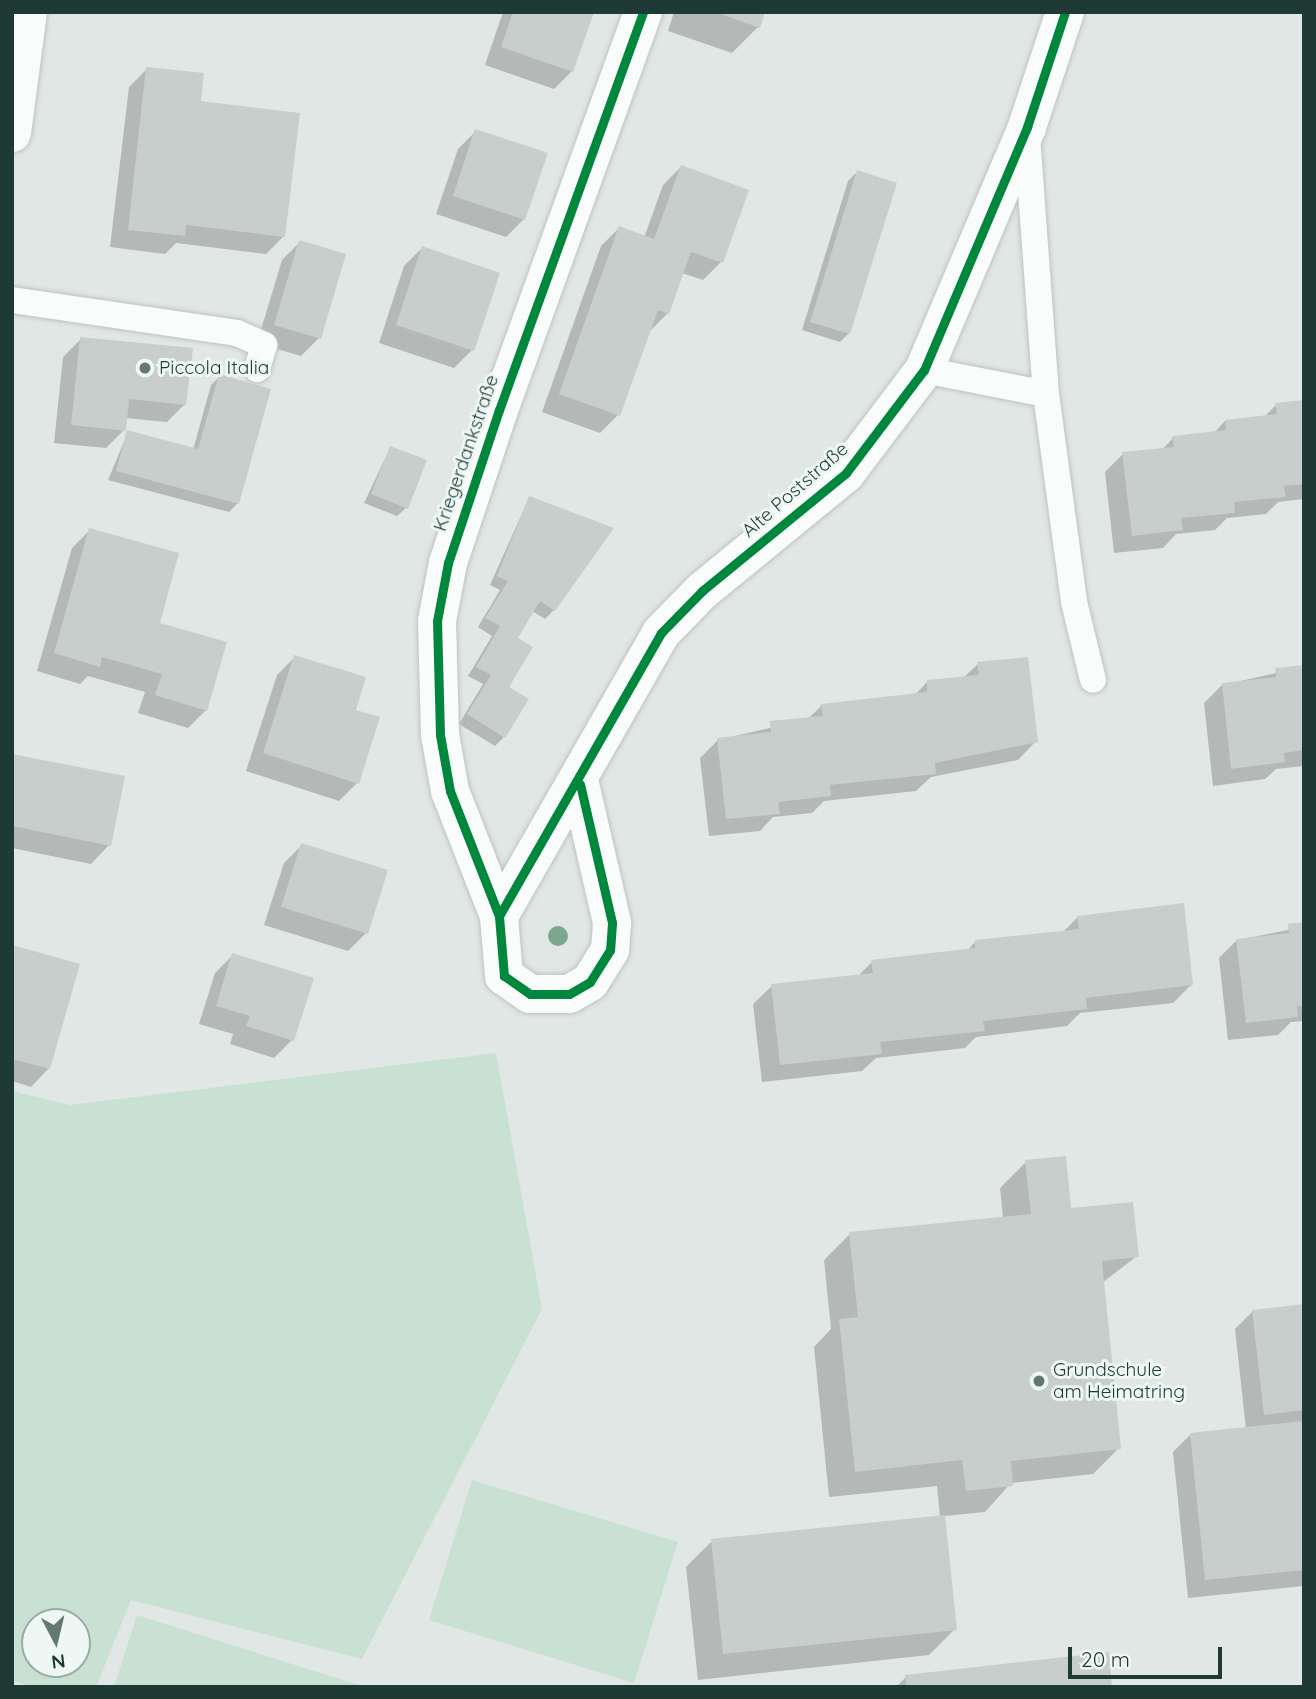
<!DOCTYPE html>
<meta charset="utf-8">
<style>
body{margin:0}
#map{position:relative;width:1316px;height:1699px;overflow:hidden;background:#e1e7e5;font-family:Quicksand,sans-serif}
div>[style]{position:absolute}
.green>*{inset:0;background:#c9e1d2}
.shadow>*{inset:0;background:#0003}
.building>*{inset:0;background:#c8cecc}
.roads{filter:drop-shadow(0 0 2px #bec4c2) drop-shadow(0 0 2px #bec4c2)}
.lane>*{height:26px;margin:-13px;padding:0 13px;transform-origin:13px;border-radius:13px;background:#fafbfb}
.street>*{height:38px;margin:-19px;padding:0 19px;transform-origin:19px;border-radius:19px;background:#fafbfb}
.secondary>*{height:38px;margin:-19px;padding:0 19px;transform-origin:19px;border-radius:19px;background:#fafbfb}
.cycleway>*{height:9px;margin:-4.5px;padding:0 4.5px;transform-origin:4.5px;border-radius:4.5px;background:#00873e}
.trees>*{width:20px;height:20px;margin:-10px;border-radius:50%;background:#7ca690}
.dots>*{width:19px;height:19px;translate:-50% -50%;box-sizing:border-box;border:4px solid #eef7f3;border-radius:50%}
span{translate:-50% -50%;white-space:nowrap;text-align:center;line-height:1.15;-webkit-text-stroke:6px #eef7f3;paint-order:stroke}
.poi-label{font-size:19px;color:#1f3a35}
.left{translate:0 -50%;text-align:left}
.street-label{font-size:19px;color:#1f3a35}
.frame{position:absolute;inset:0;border:14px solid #1f3a35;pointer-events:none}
.north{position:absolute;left:21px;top:1608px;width:70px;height:70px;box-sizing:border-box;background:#eef7f3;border:2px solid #9baba7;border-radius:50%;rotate:173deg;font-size:19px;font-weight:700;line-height:28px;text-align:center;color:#1f3a35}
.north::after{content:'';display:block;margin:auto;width:24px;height:32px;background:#637773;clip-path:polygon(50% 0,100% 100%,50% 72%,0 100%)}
.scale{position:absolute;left:1068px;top:1647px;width:154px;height:32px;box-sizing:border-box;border:4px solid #1f3a35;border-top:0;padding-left:9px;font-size:21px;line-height:24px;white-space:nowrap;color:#1f3a35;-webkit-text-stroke:5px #eef7f3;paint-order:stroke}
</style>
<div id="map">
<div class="green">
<div style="clip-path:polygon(evenodd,496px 1053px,542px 1309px,362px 1659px,131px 1600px,96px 1687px,30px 1687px,12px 1680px,12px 1091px,70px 1105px,496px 1053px,35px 1622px,77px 1622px,77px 1664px,35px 1664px,35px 1622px)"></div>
<div style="clip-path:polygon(472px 1480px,678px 1542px,634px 1683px,429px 1620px)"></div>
<div style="clip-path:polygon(137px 1615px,365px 1687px,114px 1687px)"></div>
</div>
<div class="shadow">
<div style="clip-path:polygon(503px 12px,592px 12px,572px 71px,554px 89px,485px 65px)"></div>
<div style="clip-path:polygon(674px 12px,764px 12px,758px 27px,732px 53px,668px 31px)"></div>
<div style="clip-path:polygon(147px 69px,199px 103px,284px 236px,266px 254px,176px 243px,165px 254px,110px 247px,129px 87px)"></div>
<div style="clip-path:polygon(476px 131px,524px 219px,506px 237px,436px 214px,458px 149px)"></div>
<div style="clip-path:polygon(681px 167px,721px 262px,703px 280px,682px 273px,668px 313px,650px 331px,618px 415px,600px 433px,542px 412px,601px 246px,619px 228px,644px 238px,663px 185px)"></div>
<div style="clip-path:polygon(857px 172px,849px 333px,840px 342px,802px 330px,848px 181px)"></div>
<div style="clip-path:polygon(300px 242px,319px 338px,301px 356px,257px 343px,282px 260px)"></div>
<div style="clip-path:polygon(422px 248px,472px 350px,454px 368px,379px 343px,404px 266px)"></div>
<div style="clip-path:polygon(81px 339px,185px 404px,167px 422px,125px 418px,124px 430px,106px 448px,54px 443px,63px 357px)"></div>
<div style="clip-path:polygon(220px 376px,238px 503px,229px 512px,108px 480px,128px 432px,193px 450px,211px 385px)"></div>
<div style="clip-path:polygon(1304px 402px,1304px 499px,1278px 502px,1266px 514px,1227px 518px,1215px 530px,1176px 534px,1163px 548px,1114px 553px,1105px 472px,1123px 454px,1162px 450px,1173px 438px,1214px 433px,1225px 421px,1264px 417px,1276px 405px)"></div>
<div style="clip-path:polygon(390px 448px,406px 508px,397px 516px,364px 503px)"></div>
<div style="clip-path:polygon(529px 498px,554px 610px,545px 619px,532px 611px,515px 639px,504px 737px,495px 746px,459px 724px,483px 684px,468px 676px,492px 636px,478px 627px,500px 590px,490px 585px)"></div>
<div style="clip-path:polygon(90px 530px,158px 624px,206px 710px,188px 728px,138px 713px,145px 692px,88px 676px,80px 684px,37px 671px,72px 548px)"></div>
<div style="clip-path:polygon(295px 657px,357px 783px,339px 801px,246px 771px,277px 675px)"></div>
<div style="clip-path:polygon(978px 664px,1036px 741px,1018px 760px,931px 777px,916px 791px,824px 801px,812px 813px,773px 817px,760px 831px,709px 836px,700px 758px,718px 740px,808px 719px,822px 705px,914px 696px,927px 682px,963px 678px)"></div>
<div style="clip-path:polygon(1304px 667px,1304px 766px,1276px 769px,1265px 779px,1213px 786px,1204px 703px,1222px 685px)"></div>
<div style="clip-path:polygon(12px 755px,109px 845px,91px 864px,12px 848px)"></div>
<div style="clip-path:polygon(302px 845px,366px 933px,348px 951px,264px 925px,284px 863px)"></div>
<div style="clip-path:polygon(1078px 917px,1191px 985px,1173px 1003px,1080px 1013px,1067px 1026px,976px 1037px,965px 1048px,876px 1058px,862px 1071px,762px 1082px,753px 1004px,772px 986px,858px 976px,872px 962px,967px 951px,975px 942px,1062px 933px)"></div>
<div style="clip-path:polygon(1304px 927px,1304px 1021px,1291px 1022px,1278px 1035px,1228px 1040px,1219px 958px,1237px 940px)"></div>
<div style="clip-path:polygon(12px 947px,49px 1068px,31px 1087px,12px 1081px)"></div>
<div style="clip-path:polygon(233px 955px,292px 1040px,274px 1058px,230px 1044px,233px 1034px,199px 1024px,215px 973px)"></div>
<div style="clip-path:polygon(1026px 1162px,1070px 1210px,1137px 1256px,1102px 1283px,1119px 1448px,1093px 1474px,1011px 1483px,985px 1512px,944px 1516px,955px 1629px,929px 1655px,698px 1680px,686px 1567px,712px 1541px,940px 1517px,937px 1486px,829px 1497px,814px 1347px,831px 1329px,824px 1260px,850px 1234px,1003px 1218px,1000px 1188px)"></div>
<div style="clip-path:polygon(1304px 1306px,1304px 1586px,1188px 1598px,1173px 1452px,1191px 1434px,1246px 1429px,1235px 1329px,1253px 1311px)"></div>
<div style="clip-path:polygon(906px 1677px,1110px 1687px,896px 1687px)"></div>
</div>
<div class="building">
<div style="clip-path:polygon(513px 12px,594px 12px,573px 72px,501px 47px)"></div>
<div style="clip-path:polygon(715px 12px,765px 12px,760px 28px)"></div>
<div style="clip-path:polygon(146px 67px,204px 73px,201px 101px,300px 113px,285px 237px,186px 225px,185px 236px,128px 230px)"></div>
<div style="clip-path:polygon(475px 129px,548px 153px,525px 220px,453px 196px)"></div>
<div style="clip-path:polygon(681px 165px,749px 190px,723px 263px,691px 252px,669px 314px,658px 310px,620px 416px,559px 394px,619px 226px,654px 239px)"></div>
<div style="clip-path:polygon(857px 170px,897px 183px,850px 334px,810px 322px)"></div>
<div style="clip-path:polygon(299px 240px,346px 254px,321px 339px,274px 325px)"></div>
<div style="clip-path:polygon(422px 246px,500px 273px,474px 351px,396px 325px)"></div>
<div style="clip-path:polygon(80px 337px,193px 348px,186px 405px,129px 399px,126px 431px,71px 425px)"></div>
<div style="clip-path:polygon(219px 374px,271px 389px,239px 504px,116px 471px,127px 430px,198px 449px)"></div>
<div style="clip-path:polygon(1304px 400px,1304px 484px,1284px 486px,1286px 497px,1234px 502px,1235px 513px,1181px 518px,1183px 530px,1132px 536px,1122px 452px,1174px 447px,1172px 436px,1226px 430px,1225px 420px,1277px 414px,1275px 403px)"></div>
<div style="clip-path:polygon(390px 446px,427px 460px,408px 509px,371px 494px)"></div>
<div style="clip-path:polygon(529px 496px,614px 528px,555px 611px,540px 601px,518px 638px,533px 647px,509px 687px,529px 699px,505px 738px,467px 714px,491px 675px,476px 667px,500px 626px,485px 618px,508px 581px,497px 576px)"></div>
<div style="clip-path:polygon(89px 528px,179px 553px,160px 623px,227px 642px,207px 711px,155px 695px,162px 674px,102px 657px,100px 667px,54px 653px)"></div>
<div style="clip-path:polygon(294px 655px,366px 677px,356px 710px,380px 717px,359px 784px,263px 753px)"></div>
<div style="clip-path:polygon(1028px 657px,1038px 742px,935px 763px,936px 774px,830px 785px,831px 796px,778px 802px,780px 814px,726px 819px,717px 738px,771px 732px,770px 721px,823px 716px,821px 704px,927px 692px,927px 680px,979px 675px,977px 662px)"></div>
<div style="clip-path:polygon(1304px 665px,1304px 750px,1284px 753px,1285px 762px,1231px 769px,1222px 683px,1276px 677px,1275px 668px)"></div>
<div style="clip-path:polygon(12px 754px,125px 776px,111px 846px,12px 826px)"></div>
<div style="clip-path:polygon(301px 843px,388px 870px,368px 934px,281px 907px)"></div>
<div style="clip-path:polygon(1184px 903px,1193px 985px,1086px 998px,1087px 1009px,983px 1021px,985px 1031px,880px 1042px,882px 1054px,780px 1065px,771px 984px,873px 973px,871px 960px,975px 948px,975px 940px,1079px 929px,1077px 916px)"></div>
<div style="clip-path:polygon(1304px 922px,1304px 1006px,1297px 1006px,1298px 1017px,1246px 1023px,1236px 939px,1289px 933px,1288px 924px)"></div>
<div style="clip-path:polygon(12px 945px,80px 964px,50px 1069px,12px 1059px)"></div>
<div style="clip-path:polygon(232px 953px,314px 978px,294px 1041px,246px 1026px,250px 1016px,216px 1006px)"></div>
<div style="clip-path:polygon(1066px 1156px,1071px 1208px,1133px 1202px,1139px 1257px,1102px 1261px,1121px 1449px,1011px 1461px,1013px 1486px,966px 1491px,962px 1460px,855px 1472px,839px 1319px,858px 1317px,849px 1232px,1031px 1214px,1025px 1160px)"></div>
<div style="clip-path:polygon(1304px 1304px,1304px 1410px,1264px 1415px,1252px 1310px)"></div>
<div style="clip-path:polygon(1304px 1421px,1304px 1570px,1205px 1580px,1190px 1433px)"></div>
<div style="clip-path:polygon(945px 1515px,957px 1630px,723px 1654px,711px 1539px)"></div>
<div style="clip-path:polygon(1109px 1652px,1112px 1687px,907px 1687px,905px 1675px)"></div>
</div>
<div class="roads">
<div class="lane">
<div style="left:1027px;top:136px;width:259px;rotate:85.8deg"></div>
<div style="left:12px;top:300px;width:227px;rotate:8.3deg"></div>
<div style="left:237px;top:333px;width:30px;rotate:24deg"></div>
<div style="left:264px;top:345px;width:25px;rotate:106deg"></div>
<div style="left:924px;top:370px;width:124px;rotate:11.1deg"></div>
<div style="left:1046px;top:394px;width:210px;rotate:82.3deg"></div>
<div style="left:1074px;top:602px;width:80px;rotate:76.3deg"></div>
</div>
<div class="street">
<div style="left:580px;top:784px;width:143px;rotate:77deg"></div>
<div style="left:612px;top:923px;width:27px;rotate:94deg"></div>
<div style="left:610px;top:950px;width:38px;rotate:122deg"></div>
<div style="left:590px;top:982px;width:24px;rotate:150deg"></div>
<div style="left:569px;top:994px;width:39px;rotate:180deg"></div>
<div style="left:530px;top:994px;width:32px;rotate:-145deg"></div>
<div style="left:504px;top:976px;width:60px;rotate:-94.8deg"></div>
<div style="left:499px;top:916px;width:134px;rotate:-111.4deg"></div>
<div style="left:450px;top:791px;width:57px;rotate:-100.1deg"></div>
<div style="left:440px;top:735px;width:114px;rotate:-91.5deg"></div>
<div style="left:437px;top:621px;width:59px;rotate:-79.3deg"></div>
<div style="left:448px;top:563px;width:161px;rotate:-71.6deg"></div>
<div style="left:499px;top:410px;width:423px;rotate:-70.1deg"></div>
<div style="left:499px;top:916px;width:326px;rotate:-60.2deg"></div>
<div style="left:661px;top:633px;width:59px;rotate:-45.7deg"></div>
<div style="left:702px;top:591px;width:186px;rotate:-39.3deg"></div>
<div style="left:846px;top:473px;width:129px;rotate:-52.9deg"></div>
<div style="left:924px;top:370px;width:264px;rotate:-67deg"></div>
<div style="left:1027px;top:127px;width:121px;rotate:-71.7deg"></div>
</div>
<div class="secondary">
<div style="left:12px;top:133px;width:122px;rotate:-82.5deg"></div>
</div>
</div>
<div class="cycleway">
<div style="left:580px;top:784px;width:143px;rotate:77deg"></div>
<div style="left:612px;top:923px;width:27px;rotate:94deg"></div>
<div style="left:610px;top:950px;width:38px;rotate:122deg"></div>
<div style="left:590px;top:982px;width:24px;rotate:150deg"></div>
<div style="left:569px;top:994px;width:39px;rotate:180deg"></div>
<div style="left:530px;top:994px;width:32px;rotate:-145deg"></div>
<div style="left:504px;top:976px;width:60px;rotate:-94.8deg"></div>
<div style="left:499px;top:916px;width:134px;rotate:-111.4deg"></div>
<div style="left:450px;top:791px;width:57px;rotate:-100.1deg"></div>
<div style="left:440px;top:735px;width:114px;rotate:-91.5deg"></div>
<div style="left:437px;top:621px;width:59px;rotate:-79.3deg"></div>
<div style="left:448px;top:563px;width:161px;rotate:-71.6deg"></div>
<div style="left:499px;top:410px;width:423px;rotate:-70.1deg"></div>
<div style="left:499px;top:916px;width:326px;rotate:-60.2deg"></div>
<div style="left:661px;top:633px;width:59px;rotate:-45.7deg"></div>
<div style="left:702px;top:591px;width:186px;rotate:-39.3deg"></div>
<div style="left:846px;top:473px;width:129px;rotate:-52.9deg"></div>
<div style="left:924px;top:370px;width:264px;rotate:-67deg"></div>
<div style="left:1027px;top:127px;width:121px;rotate:-71.7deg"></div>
</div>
<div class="trees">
<div style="left:558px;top:936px"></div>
</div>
<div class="dots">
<div style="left:145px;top:368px;background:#637773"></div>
<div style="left:1039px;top:1381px;background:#637773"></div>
</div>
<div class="poi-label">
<span class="left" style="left:159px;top:368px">Piccola Italia</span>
<span class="left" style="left:1053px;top:1381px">Grundschule<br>am Heimatring</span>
</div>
<div class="street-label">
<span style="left:466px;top:453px;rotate:-71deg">Kriegerdankstraße</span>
<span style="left:795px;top:490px;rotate:-41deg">Alte Poststraße</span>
</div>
<div class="frame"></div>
<div class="north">N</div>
<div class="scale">20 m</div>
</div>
